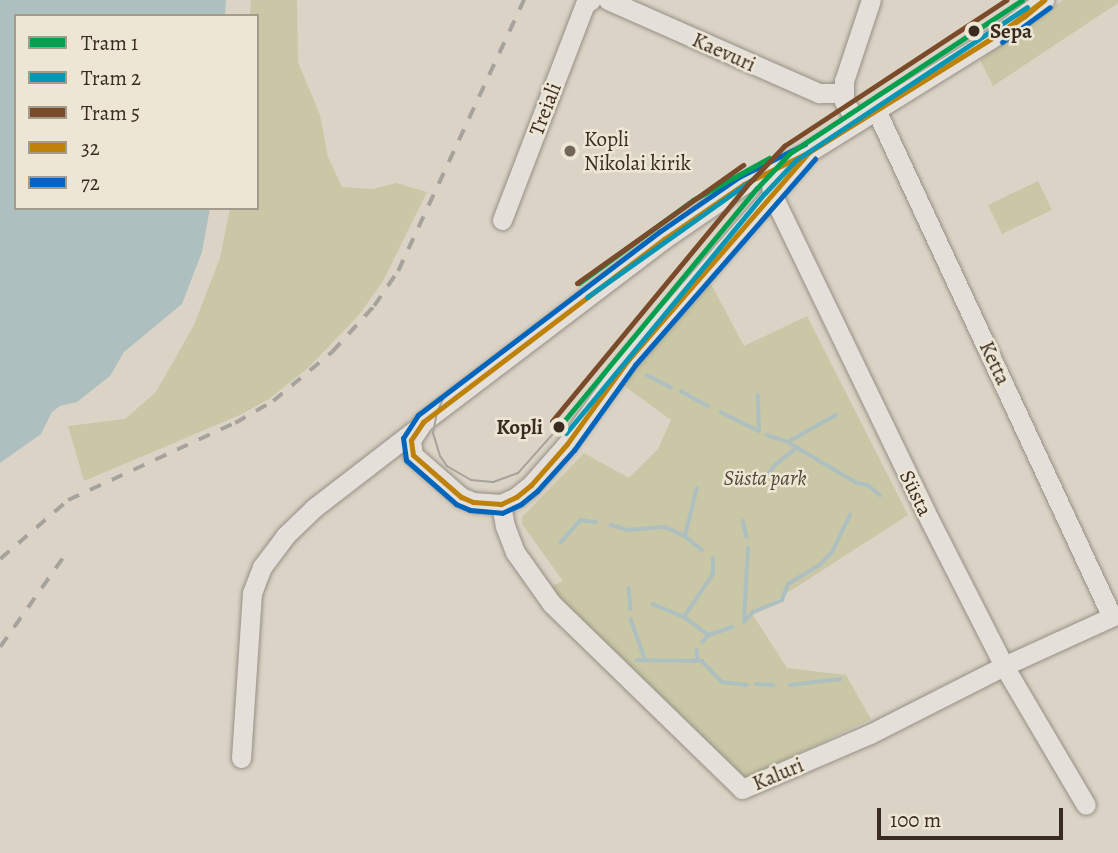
<!DOCTYPE html>
<meta charset="utf-8">
<style>
body{margin:0}
#map{position:relative;width:1118px;height:853px;overflow:hidden;background:#dbd4c6;font-family:Alegreya,serif}
div>[style]{position:absolute}
.green>*{inset:0;background:#c9c7a6}
.water>*{inset:0;background:#aebfc0}
.stream>*{height:3.5px;margin:-1.75px;padding:0 1.75px;transform-origin:1.75px;border-radius:1.75px;background:#aebfc0}
.roads{filter:drop-shadow(0 0 2px #958f85) drop-shadow(0 0 2px #958f85)}
.minor>*{height:19px;margin:-9.5px;padding:0 9.5px;transform-origin:9.5px;border-radius:9.5px;background:#e4e0d9}
.tram>*{height:2px;margin:-1px;padding:0 1px;transform-origin:1px;border-radius:1px;background:#a6a29c}
.rail>*{height:3.5px;margin-top:-1.75px;transform-origin:0;background:repeating-linear-gradient(90deg,#a6a29c 0 12px,transparent 0 24px)}
.bus-1>*{height:5px;margin:-2.5px;padding:0 2.5px;transform-origin:2.5px;border-radius:2.5px;background:#be810a}
.bus-2>*{height:5px;margin:-2.5px;padding:0 2.5px;transform-origin:2.5px;border-radius:2.5px;background:#0065bd}
.tram-1>*{height:5px;margin:-2.5px;padding:0 2.5px;transform-origin:2.5px;border-radius:2.5px;background:#03a04f}
.tram-2>*{height:5px;margin:-2.5px;padding:0 2.5px;transform-origin:2.5px;border-radius:2.5px;background:#0996b4}
.tram-3>*{height:5px;margin:-2.5px;padding:0 2.5px;transform-origin:2.5px;border-radius:2.5px;background:#7a4b2a}
.dots>*{width:19px;height:19px;translate:-50% -50%;box-sizing:border-box;border:4px solid #ede6d4;border-radius:50%}
span{translate:-50% -50%;white-space:nowrap;text-align:center;line-height:1.15;-webkit-text-stroke:5px #ede6d4;paint-order:stroke}
.stop-label{font-size:21px;color:#3a2b20;font-weight:700}
.left{translate:0 -50%;text-align:left}
.right{translate:-100% -50%;text-align:right}
.street-label{font-size:21px;color:#3a2b20}
.poi-label{font-size:21px;color:#3a2b20}
.park-label{font-size:21px;color:#544836;font-style:italic}
.legend{position:absolute;left:14px;top:14px;width:245px;height:196px;box-sizing:border-box;background:#ede6d4;border:2px solid #a59b8c;margin:0;padding:9px 12px;list-style:none;font-size:21px;color:#3a2b20}
.legend li{display:flex;align-items:center;gap:14px;height:35px}
.legend b{width:35px;border:2px solid #a59b8c}
.scale{position:absolute;left:877px;top:808px;width:186px;height:32px;box-sizing:border-box;border:4px solid #3a2b20;border-top:0;padding-left:9px;font-size:21px;line-height:24px;white-space:nowrap;color:#3a2b20;-webkit-text-stroke:5px #ede6d4;paint-order:stroke}
</style>
<div id="map">
<div class="green">
<div style="clip-path:polygon(251px 0,297px 0,298px 62px,320px 115px,328px 157px,342px 187px,373px 189px,396px 183px,427px 192px,383px 281px,359px 315px,308px 368px,269px 399px,240px 415px,84px 481px,68px 426px,125px 419px,156px 392px,194px 325px,220px 258px,230px 208px,257px 208px,257px 16px,250px 16px)"></div>
<div style="clip-path:polygon(1063px 0,1118px 0,1118px 3px,993px 86px,980px 60px)"></div>
<div style="clip-path:polygon(1038px 181px,1052px 210px,1002px 234px,988px 205px)"></div>
<div style="clip-path:polygon(709px 280px,744px 346px,807px 316px,908px 515px,753px 615px,787px 668px,846px 675px,871px 719px,744px 779px,549px 587px,563px 581px,522px 524px,522px 517px,584px 453px,629px 478px,658px 449px,671px 420px,623px 385px)"></div>
</div>
<div class="water">
<div style="clip-path:polygon(0 0,226px 0,225px 16px,16px 16px,16px 208px,210px 208px,202px 252px,182px 304px,124px 352px,110px 376px,77px 402px,60px 406px,52px 412px,41px 434px,0 463px)"></div>
</div>
<div class="stream">
<div style="left:710px;top:281px;width:33px;rotate:-49deg"></div>
<div style="left:647px;top:375px;width:27px;rotate:27deg"></div>
<div style="left:681px;top:391px;width:31px;rotate:29deg"></div>
<div style="left:721px;top:412px;width:42px;rotate:26.6deg"></div>
<div style="left:759px;top:431px;width:35px;rotate:-92deg"></div>
<div style="left:767px;top:435px;width:22px;rotate:18deg"></div>
<div style="left:788px;top:442px;width:80px;rotate:30.7deg"></div>
<div style="left:857px;top:483px;width:11px;rotate:10deg"></div>
<div style="left:868px;top:485px;width:16px;rotate:40deg"></div>
<div style="left:788px;top:442px;width:55px;rotate:-29.4deg"></div>
<div style="left:766px;top:477px;width:15px;rotate:-53deg"></div>
<div style="left:775px;top:465px;width:28px;rotate:-38deg"></div>
<div style="left:743px;top:521px;width:16px;rotate:76deg"></div>
<div style="left:611px;top:525px;width:19px;rotate:16deg"></div>
<div style="left:629px;top:530px;width:36px;rotate:-5deg"></div>
<div style="left:665px;top:527px;width:22px;rotate:24deg"></div>
<div style="left:685px;top:536px;width:22px;rotate:39deg"></div>
<div style="left:685px;top:536px;width:49px;rotate:-76deg"></div>
<div style="left:560px;top:543px;width:31px;rotate:-48deg"></div>
<div style="left:581px;top:520px;width:15px;rotate:8deg"></div>
<div style="left:629px;top:588px;width:21px;rotate:85deg"></div>
<div style="left:653px;top:604px;width:34px;rotate:23deg"></div>
<div style="left:684px;top:617px;width:31px;rotate:36deg"></div>
<div style="left:684px;top:617px;width:52px;rotate:-56deg"></div>
<div style="left:713px;top:574px;width:15px;rotate:-90deg"></div>
<div style="left:631px;top:619px;width:42px;rotate:70.7deg"></div>
<div style="left:744px;top:620px;width:72px;rotate:-86.8deg"></div>
<div style="left:744px;top:622px;width:13px;rotate:-48deg"></div>
<div style="left:753px;top:612px;width:31px;rotate:-22deg"></div>
<div style="left:782px;top:600px;width:17px;rotate:-69deg"></div>
<div style="left:788px;top:584px;width:37px;rotate:-31deg"></div>
<div style="left:820px;top:565px;width:18px;rotate:-47deg"></div>
<div style="left:832px;top:552px;width:41px;rotate:-64.1deg"></div>
<div style="left:702px;top:642px;width:10px;rotate:-45deg"></div>
<div style="left:709px;top:635px;width:24px;rotate:-19deg"></div>
<div style="left:697px;top:650px;width:10px;rotate:84deg"></div>
<div style="left:637px;top:660px;width:65px;rotate:0.9deg"></div>
<div style="left:702px;top:661px;width:29px;rotate:46deg"></div>
<div style="left:722px;top:682px;width:25px;rotate:7deg"></div>
<div style="left:756px;top:684px;width:17px;rotate:3deg"></div>
<div style="left:790px;top:685px;width:51px;rotate:-6.7deg"></div>
</div>
<div class="roads">
<div class="minor">
<div style="left:608px;top:0;width:231px;rotate:23.8deg"></div>
<div style="left:819px;top:93px;width:24px"></div>
<div style="left:876px;top:110px;width:559px;rotate:65.04deg"></div>
<div style="left:857px;top:122px;width:25px;rotate:-122deg"></div>
<div style="left:844px;top:101px;width:20px;rotate:-90deg"></div>
<div style="left:844px;top:81px;width:85px;rotate:-71.6deg"></div>
<div style="left:809px;top:152px;width:276px;rotate:131deg"></div>
<div style="left:628px;top:360px;width:104px;rotate:126deg"></div>
<div style="left:567px;top:444px;width:55px;rotate:131.3deg"></div>
<div style="left:531px;top:485px;width:19px;rotate:141deg"></div>
<div style="left:516px;top:497px;width:17px;rotate:155deg"></div>
<div style="left:501px;top:504px;width:28px;rotate:-176deg"></div>
<div style="left:473px;top:502px;width:13px;rotate:-157deg"></div>
<div style="left:461px;top:497px;width:64px;rotate:-138.8deg"></div>
<div style="left:413px;top:455px;width:15px;rotate:-98deg"></div>
<div style="left:411px;top:440px;width:22px;rotate:-56deg"></div>
<div style="left:423px;top:422px;width:303px;rotate:-37.2deg"></div>
<div style="left:664px;top:239px;width:97px;rotate:-34.5deg"></div>
<div style="left:744px;top:184px;width:72px;rotate:-26.2deg"></div>
<div style="left:809px;top:152px;width:221px;rotate:-31.9deg"></div>
<div style="left:997px;top:35px;width:59px;rotate:-36.7deg"></div>
<div style="left:771px;top:182px;width:12px;rotate:85deg"></div>
<div style="left:772px;top:194px;width:352px;rotate:64.2deg"></div>
<div style="left:925px;top:511px;width:174px;rotate:63deg"></div>
<div style="left:1004px;top:666px;width:161px;rotate:59.5deg"></div>
<div style="left:502px;top:220px;width:231px;rotate:-69deg"></div>
<div style="left:585px;top:4px;width:7px;rotate:-34deg"></div>
<div style="left:501px;top:504px;width:22px;rotate:80deg"></div>
<div style="left:505px;top:526px;width:28px;rotate:69deg"></div>
<div style="left:515px;top:552px;width:64px;rotate:54.6deg"></div>
<div style="left:552px;top:604px;width:265px;rotate:44.2deg"></div>
<div style="left:742px;top:789px;width:139px;rotate:-23.3deg"></div>
<div style="left:870px;top:734px;width:150px;rotate:-26.9deg"></div>
<div style="left:1004px;top:666px;width:125px;rotate:-24.5deg"></div>
<div style="left:241px;top:758px;width:165px;rotate:-86.2deg"></div>
<div style="left:252px;top:593px;width:28px;rotate:-69deg"></div>
<div style="left:262px;top:567px;width:39px;rotate:-53deg"></div>
<div style="left:285px;top:536px;width:40px;rotate:-44deg"></div>
<div style="left:314px;top:508px;width:128px;rotate:-37.7deg"></div>
</div>
</div>
<div class="tram">
<div style="left:559px;top:427px;width:62px;rotate:131.7deg"></div>
<div style="left:518px;top:473px;width:27px;rotate:160deg"></div>
<div style="left:493px;top:482px;width:22px;rotate:-175deg"></div>
<div style="left:471px;top:480px;width:28px;rotate:-150deg"></div>
<div style="left:447px;top:466px;width:12px;rotate:-125deg"></div>
<div style="left:440px;top:456px;width:24px;rotate:-107deg"></div>
<div style="left:433px;top:433px;width:21px;rotate:-79deg"></div>
<div style="left:437px;top:412px;width:14px;rotate:-65deg"></div>
<div style="left:443px;top:399px;width:18px;rotate:-47deg"></div>
<div style="left:455px;top:386px;width:159px;rotate:-37.1deg"></div>
</div>
<div class="rail">
<div style="left:0;top:559px;width:90px;rotate:-40.9deg"></div>
<div style="left:68px;top:500px;width:184px;rotate:-24.8deg"></div>
<div style="left:235px;top:423px;width:44px;rotate:-30.1deg"></div>
<div style="left:273px;top:401px;width:77px;rotate:-39.7deg"></div>
<div style="left:332px;top:352px;width:62px;rotate:-47.6deg"></div>
<div style="left:374px;top:306px;width:42px;rotate:-55.6deg"></div>
<div style="left:398px;top:271px;width:299px;rotate:-65.1deg"></div>
<div style="left:0;top:647px;width:116px;rotate:-54.8deg"></div>
</div>
<div class="bus-1">
<div style="left:1044px;top:0;width:25px;rotate:140deg"></div>
<div style="left:1025px;top:16px;width:34px;rotate:146deg"></div>
<div style="left:997px;top:35px;width:59px;rotate:-36.7deg"></div>
<div style="left:809px;top:152px;width:276px;rotate:131deg"></div>
<div style="left:628px;top:360px;width:104px;rotate:126deg"></div>
<div style="left:567px;top:444px;width:55px;rotate:131.3deg"></div>
<div style="left:531px;top:485px;width:19px;rotate:141deg"></div>
<div style="left:516px;top:497px;width:17px;rotate:155deg"></div>
<div style="left:501px;top:504px;width:28px;rotate:-176deg"></div>
<div style="left:473px;top:502px;width:13px;rotate:-157deg"></div>
<div style="left:461px;top:497px;width:64px;rotate:-138.8deg"></div>
<div style="left:413px;top:455px;width:15px;rotate:-98deg"></div>
<div style="left:411px;top:440px;width:22px;rotate:-56deg"></div>
<div style="left:423px;top:422px;width:303px;rotate:-37.2deg"></div>
<div style="left:664px;top:239px;width:97px;rotate:-34.5deg"></div>
<div style="left:744px;top:184px;width:72px;rotate:-26.2deg"></div>
<div style="left:809px;top:152px;width:221px;rotate:-31.9deg"></div>
<div style="left:809px;top:152px;width:221px;rotate:-31.9deg"></div>
</div>
<div class="bus-2">
<div style="left:1002px;top:42px;width:59px;rotate:-36.1deg"></div>
<div style="left:805px;top:144px;width:74px;rotate:153.4deg"></div>
<div style="left:739px;top:177px;width:97px;rotate:145.5deg"></div>
<div style="left:659px;top:232px;width:303px;rotate:142.8deg"></div>
<div style="left:418px;top:415px;width:27px;rotate:123deg"></div>
<div style="left:403px;top:438px;width:22px;rotate:82deg"></div>
<div style="left:406px;top:460px;width:67px;rotate:41.3deg"></div>
<div style="left:456px;top:504px;width:15px;rotate:23deg"></div>
<div style="left:470px;top:510px;width:32px;rotate:5deg"></div>
<div style="left:502px;top:513px;width:21px;rotate:-25deg"></div>
<div style="left:521px;top:504px;width:21px;rotate:-39deg"></div>
<div style="left:537px;top:491px;width:55px;rotate:-47.9deg"></div>
<div style="left:574px;top:450px;width:105px;rotate:-54.3deg"></div>
<div style="left:635px;top:365px;width:274px;rotate:-48.9deg"></div>
</div>
<div class="tram-1">
<div style="left:579px;top:283px;width:141px;rotate:-36.1deg"></div>
<div style="left:693px;top:200px;width:87px;rotate:-28.9deg"></div>
<div style="left:559px;top:427px;width:310px;rotate:-50.4deg"></div>
<div style="left:757px;top:188px;width:48px;rotate:-46.7deg"></div>
<div style="left:790px;top:153px;width:278px;rotate:-33.4deg"></div>
</div>
<div class="tram-2">
<div style="left:587px;top:297px;width:204px;rotate:-35.4deg"></div>
<div style="left:566px;top:433px;width:310px;rotate:-50.4deg"></div>
<div style="left:764px;top:194px;width:47px;rotate:-46.7deg"></div>
<div style="left:796px;top:160px;width:277px;rotate:-33.5deg"></div>
</div>
<div class="tram-3">
<div style="left:577px;top:283px;width:204px;rotate:-35.4deg"></div>
<div style="left:552px;top:421px;width:310px;rotate:-50.4deg"></div>
<div style="left:750px;top:182px;width:50px;rotate:-46.6deg"></div>
<div style="left:784px;top:146px;width:266px;rotate:-33.3deg"></div>
</div>
<div class="dots">
<div style="left:974px;top:31px;background:#3a2b20"></div>
<div style="left:570px;top:151px;background:#72665a"></div>
<div style="left:559px;top:427px;background:#3a2b20"></div>
</div>
<div class="stop-label">
<span class="left" style="left:990px;top:31px">Sepa</span>
<span class="right" style="left:543px;top:427px">Kopli</span>
</div>
<div class="street-label">
<span style="left:724px;top:52px;rotate:24deg">Kaevuri</span>
<span style="left:545px;top:109px;rotate:-69deg">Treiali</span>
<span style="left:995px;top:363px;rotate:65deg">Ketta</span>
<span style="left:916px;top:493px;rotate:64deg">Süsta</span>
<span style="left:778px;top:774px;rotate:-23deg">Kaluri</span>
</div>
<div class="poi-label">
<span class="left" style="left:584px;top:151px">Kopli<br>Nikolai kirik</span>
</div>
<div class="park-label">
<span style="left:765px;top:478px">Süsta park</span>
</div>
<ul class="legend">
<li><b style="height:9px;background:#03a04f"></b>Tram 1</li>
<li><b style="height:9px;background:#0996b4"></b>Tram 2</li>
<li><b style="height:9px;background:#7a4b2a"></b>Tram 5</li>
<li><b style="height:9px;background:#be810a"></b>32</li>
<li><b style="height:9px;background:#0065bd"></b>72</li>
</ul>
<div class="scale">100 m</div>
</div>
